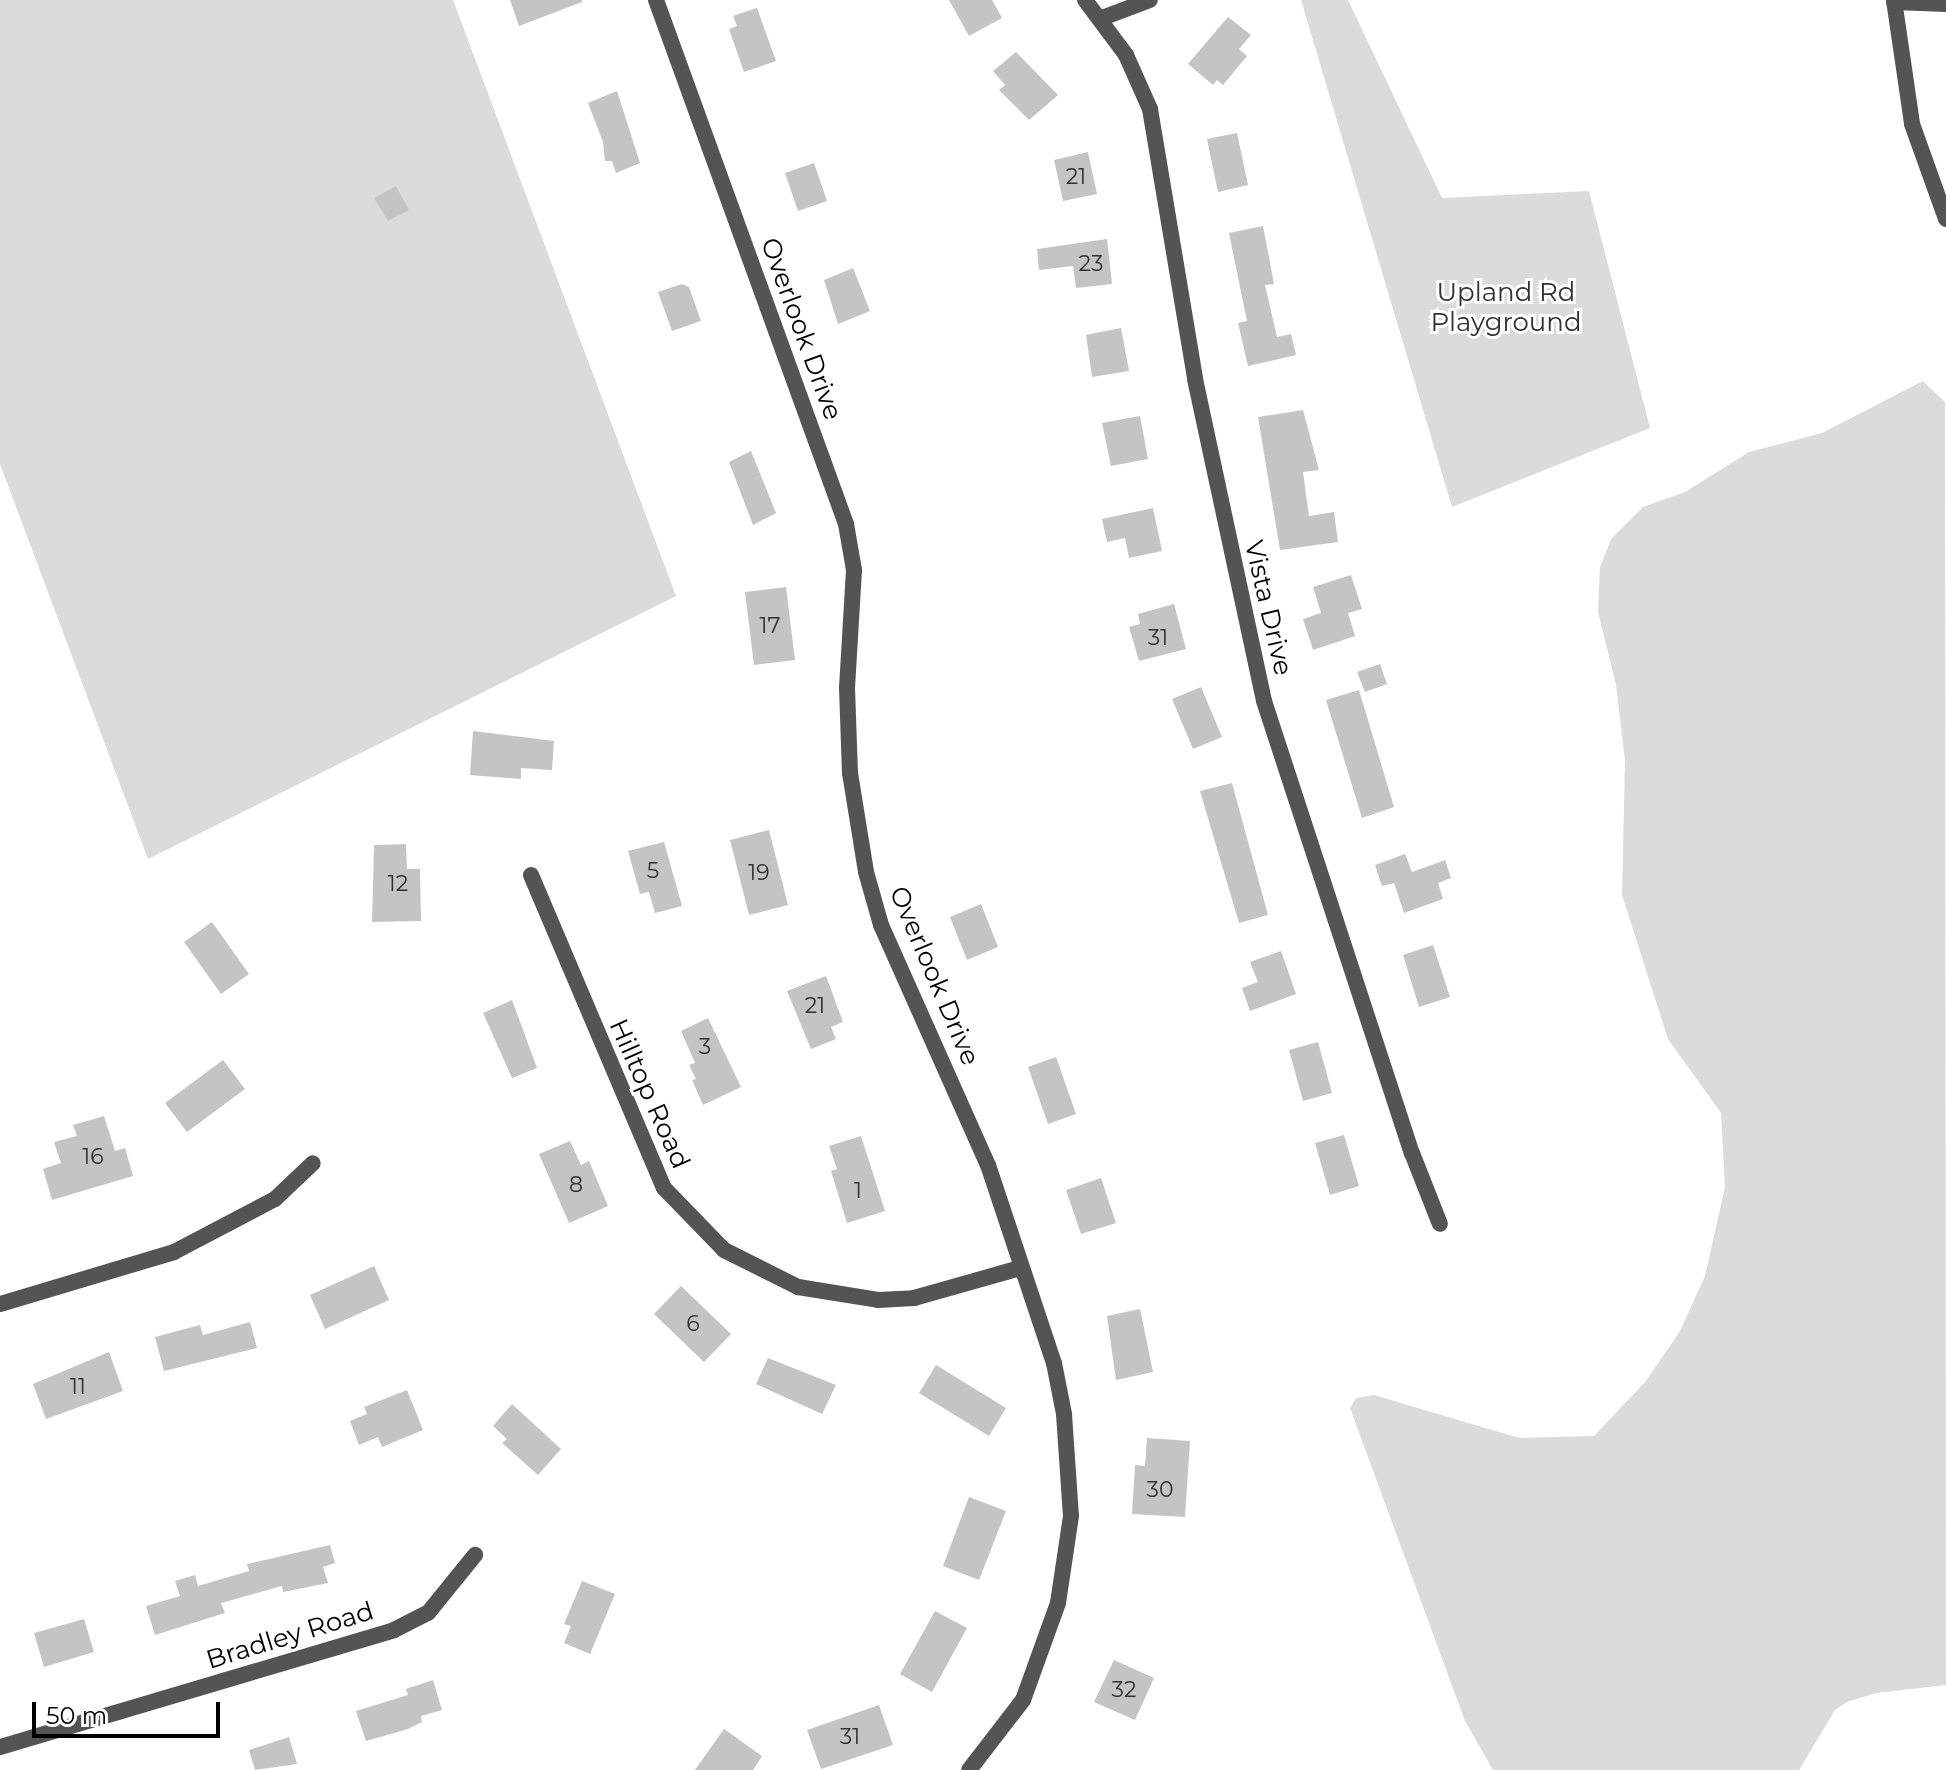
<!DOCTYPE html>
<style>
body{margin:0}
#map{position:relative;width:1946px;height:1770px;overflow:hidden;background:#fff;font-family:Montserrat,sans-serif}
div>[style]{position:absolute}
.green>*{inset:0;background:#dbdbdb}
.building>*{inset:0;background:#c4c4c4}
.street>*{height:16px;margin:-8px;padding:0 8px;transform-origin:8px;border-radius:8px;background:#545454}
span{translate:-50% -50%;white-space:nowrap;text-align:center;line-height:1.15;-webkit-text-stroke:6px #fff;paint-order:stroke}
.number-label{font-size:22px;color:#313131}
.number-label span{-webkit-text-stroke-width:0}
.park-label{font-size:26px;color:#323232}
.street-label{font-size:26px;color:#000}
.scale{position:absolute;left:32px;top:1702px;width:188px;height:36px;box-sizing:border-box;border:4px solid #000;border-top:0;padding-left:10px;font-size:24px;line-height:28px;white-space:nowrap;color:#000;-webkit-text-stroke:6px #fff;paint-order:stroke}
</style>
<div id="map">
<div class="green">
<div style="clip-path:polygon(0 0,453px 0,676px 596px,148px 859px,0 464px)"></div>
<div style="clip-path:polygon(1301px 0,1348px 0,1442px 198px,1589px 191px,1650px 428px,1452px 507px)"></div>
<div style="clip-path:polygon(1923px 381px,1945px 402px,1946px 1685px,1876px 1693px,1847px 1702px,1835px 1710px,1799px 1770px,1493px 1770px,1465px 1721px,1350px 1408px,1356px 1398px,1374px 1395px,1519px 1438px,1594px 1436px,1646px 1381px,1680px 1331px,1705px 1276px,1725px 1187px,1721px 1113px,1668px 1039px,1622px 895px,1625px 760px,1616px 685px,1598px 612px,1600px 567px,1611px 539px,1643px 507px,1685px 492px,1749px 452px,1822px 433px)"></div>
</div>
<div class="building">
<div style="clip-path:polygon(510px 0,582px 0,582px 2px,519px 26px)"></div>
<div style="clip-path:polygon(949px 0,992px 0,1002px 18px,969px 36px)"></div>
<div style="clip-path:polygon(757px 8px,776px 61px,744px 72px,729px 29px,737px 26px,733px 16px)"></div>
<div style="clip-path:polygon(1228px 17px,1251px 35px,1239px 49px,1247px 56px,1223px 85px,1217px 80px,1213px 85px,1188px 64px)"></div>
<div style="clip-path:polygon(1016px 52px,1058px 95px,1029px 120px,999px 90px,1005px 85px,993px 71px)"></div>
<div style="clip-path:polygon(617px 91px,640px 163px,616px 173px,612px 161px,605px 161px,603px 142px,588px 103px)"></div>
<div style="clip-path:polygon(1237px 133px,1248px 185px,1218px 192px,1207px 139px)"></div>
<div style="clip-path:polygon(1088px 152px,1097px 194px,1063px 201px,1054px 160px)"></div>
<div style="clip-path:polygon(814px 163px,827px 201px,798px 211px,785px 173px)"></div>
<div style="clip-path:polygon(396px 186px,409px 210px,388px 221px,374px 198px)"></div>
<div style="clip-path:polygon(1263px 226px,1274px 284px,1265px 285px,1277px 337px,1291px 334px,1296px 355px,1248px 366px,1238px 323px,1247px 321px,1229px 233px)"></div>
<div style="clip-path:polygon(1107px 239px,1112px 284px,1076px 288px,1073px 266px,1039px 270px,1037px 249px)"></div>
<div style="clip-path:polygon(853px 268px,870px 311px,838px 324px,824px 280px)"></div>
<div style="clip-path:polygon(682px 284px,689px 287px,701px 321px,672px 331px,658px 292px)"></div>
<div style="clip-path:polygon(1121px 328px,1129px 371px,1092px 377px,1086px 335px)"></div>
<div style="clip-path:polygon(1303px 410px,1319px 470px,1303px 472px,1309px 516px,1334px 512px,1338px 542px,1280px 550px,1258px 417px)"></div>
<div style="clip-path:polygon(1140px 416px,1148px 459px,1111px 466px,1102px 423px)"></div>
<div style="clip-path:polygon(751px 451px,776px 513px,753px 525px,729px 462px)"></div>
<div style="clip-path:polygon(1153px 508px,1162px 551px,1129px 558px,1125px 538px,1107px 542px,1102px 519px)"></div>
<div style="clip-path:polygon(1351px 575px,1362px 609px,1348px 613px,1355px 636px,1313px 650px,1303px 619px,1321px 613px,1313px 587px)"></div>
<div style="clip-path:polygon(786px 587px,795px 660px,754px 665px,745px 592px)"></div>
<div style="clip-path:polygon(1174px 604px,1186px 649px,1139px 661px,1129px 627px,1140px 624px,1138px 614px)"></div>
<div style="clip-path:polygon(1380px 664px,1387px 684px,1365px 692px,1357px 672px)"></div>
<div style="clip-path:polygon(1201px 687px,1222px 737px,1193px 749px,1172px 699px)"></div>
<div style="clip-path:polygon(1359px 690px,1394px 807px,1362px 818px,1326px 700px)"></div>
<div style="clip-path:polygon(473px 731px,554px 741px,552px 770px,521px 768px,521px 779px,470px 775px)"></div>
<div style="clip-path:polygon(1232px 783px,1268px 915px,1239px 923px,1200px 791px)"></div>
<div style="clip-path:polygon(769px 830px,788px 905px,749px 915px,730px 840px)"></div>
<div style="clip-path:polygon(664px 842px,682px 906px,655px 913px,649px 892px,640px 894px,628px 851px)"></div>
<div style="clip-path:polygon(406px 844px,407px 869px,420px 869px,421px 921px,372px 922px,374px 845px)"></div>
<div style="clip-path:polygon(1405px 854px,1412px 872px,1445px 860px,1451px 878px,1438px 883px,1443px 899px,1404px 913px,1394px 883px,1382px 886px,1375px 865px)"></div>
<div style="clip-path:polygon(981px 904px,998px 947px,967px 960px,950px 917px)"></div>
<div style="clip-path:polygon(212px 922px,249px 974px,221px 994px,184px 942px)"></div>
<div style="clip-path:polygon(1433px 945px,1450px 997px,1419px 1007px,1403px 955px)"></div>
<div style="clip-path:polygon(1281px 951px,1296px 994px,1250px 1011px,1242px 988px,1258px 982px,1250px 962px)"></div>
<div style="clip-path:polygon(826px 976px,843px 1022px,831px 1027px,836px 1039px,811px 1049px,787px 991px)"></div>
<div style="clip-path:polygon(512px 1000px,537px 1068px,512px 1078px,483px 1013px)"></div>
<div style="clip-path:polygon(708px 1018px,741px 1087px,703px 1105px,692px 1080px,696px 1079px,689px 1065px,695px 1063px,681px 1031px)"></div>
<div style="clip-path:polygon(1318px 1042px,1332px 1093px,1303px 1101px,1289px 1050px)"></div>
<div style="clip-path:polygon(1056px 1057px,1076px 1114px,1048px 1124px,1028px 1067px)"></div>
<div style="clip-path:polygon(223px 1060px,245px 1089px,187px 1132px,165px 1103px)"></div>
<div style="clip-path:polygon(104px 1116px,115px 1151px,125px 1148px,133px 1176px,52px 1200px,43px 1169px,61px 1163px,54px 1142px,77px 1136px,73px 1125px)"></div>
<div style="clip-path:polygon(1344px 1135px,1359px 1186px,1330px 1195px,1315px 1143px)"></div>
<div style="clip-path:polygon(861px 1136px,885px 1211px,847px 1223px,831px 1171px,837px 1169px,829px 1146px)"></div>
<div style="clip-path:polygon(570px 1141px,581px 1165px,589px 1161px,608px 1206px,569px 1223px,539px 1154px)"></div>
<div style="clip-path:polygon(1101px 1178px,1116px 1223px,1081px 1234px,1066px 1190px)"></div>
<div style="clip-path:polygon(374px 1266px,389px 1300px,325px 1329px,310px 1295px)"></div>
<div style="clip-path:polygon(681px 1286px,731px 1334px,704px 1362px,654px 1314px)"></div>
<div style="clip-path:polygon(1140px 1309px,1153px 1372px,1116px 1380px,1107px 1316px)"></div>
<div style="clip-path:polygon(250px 1322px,257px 1348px,164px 1371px,155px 1337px,200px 1325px,203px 1335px)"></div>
<div style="clip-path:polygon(109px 1352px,123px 1391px,46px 1419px,33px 1384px)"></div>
<div style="clip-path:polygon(768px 1358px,836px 1385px,822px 1414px,756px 1384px)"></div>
<div style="clip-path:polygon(936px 1365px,1006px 1408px,989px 1436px,919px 1393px)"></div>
<div style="clip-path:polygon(407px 1390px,423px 1430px,382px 1447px,378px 1437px,359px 1445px,350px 1421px,367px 1414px,364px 1407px)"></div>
<div style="clip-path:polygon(512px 1404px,561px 1449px,538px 1475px,502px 1443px,507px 1439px,493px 1426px)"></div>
<div style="clip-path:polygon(1147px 1438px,1190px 1441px,1185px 1517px,1132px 1514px,1135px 1465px,1145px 1466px)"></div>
<div style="clip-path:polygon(969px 1497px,1006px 1511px,979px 1580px,943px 1566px)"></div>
<div style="clip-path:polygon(330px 1545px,335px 1563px,323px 1567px,328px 1583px,283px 1592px,282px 1586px,221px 1603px,225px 1613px,155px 1635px,146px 1606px,180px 1596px,175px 1581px,195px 1575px,198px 1586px,249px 1571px,247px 1564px)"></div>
<div style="clip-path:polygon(582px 1581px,615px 1594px,590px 1654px,564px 1643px,571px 1626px,564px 1624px)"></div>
<div style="clip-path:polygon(935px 1611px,967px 1628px,932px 1692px,900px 1674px)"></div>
<div style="clip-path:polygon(84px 1619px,94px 1652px,44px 1667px,34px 1633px)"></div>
<div style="clip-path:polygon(1114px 1660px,1154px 1678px,1135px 1720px,1094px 1702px)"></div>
<div style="clip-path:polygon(433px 1680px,442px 1710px,421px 1716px,422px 1722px,408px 1729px,366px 1741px,356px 1711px,408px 1695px,406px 1689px)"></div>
<div style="clip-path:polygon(879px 1705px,893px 1745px,821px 1769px,807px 1730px)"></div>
<div style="clip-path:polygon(724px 1729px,762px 1756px,753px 1770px,695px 1770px)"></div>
<div style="clip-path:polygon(289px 1737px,297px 1764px,255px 1770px,249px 1750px)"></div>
</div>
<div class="street">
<div style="left:656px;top:0;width:557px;rotate:70.07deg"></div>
<div style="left:846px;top:524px;width:47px;rotate:80.1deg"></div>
<div style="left:854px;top:570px;width:118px;rotate:93.4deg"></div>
<div style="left:847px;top:688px;width:85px;rotate:88deg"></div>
<div style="left:850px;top:773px;width:100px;rotate:80.8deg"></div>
<div style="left:866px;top:872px;width:55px;rotate:74.2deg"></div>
<div style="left:881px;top:925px;width:263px;rotate:66deg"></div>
<div style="left:988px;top:1165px;width:209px;rotate:71.6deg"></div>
<div style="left:1054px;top:1363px;width:52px;rotate:78.9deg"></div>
<div style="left:1064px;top:1414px;width:102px;rotate:86.1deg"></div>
<div style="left:1071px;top:1516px;width:88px;rotate:98.5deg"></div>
<div style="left:1058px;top:1603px;width:103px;rotate:109.8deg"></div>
<div style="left:1023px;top:1700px;width:88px;rotate:127.6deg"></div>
<div style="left:1085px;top:0;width:69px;rotate:53.3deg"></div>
<div style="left:1126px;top:55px;width:59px;rotate:66deg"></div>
<div style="left:1150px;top:109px;width:274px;rotate:80.5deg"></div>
<div style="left:1195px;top:379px;width:329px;rotate:77.9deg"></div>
<div style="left:1264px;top:701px;width:476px;rotate:71.9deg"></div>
<div style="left:1412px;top:1153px;width:76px;rotate:68.5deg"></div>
<div style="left:1894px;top:0;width:125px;rotate:81.7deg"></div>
<div style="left:1912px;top:124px;width:101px;rotate:70.3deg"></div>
<div style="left:1894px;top:2px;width:52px;rotate:2.2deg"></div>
<div style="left:1102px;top:18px;width:51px;rotate:-20.6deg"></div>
<div style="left:531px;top:875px;width:340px;rotate:67deg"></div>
<div style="left:664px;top:1188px;width:86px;rotate:45.9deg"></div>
<div style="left:724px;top:1250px;width:83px;rotate:26.6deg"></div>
<div style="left:798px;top:1287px;width:81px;rotate:9.2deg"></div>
<div style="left:878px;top:1300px;width:36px;rotate:-3deg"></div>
<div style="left:914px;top:1298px;width:110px;rotate:-15.8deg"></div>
<div style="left:0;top:1304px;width:182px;rotate:-16.6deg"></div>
<div style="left:174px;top:1252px;width:114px;rotate:-27.7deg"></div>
<div style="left:275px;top:1199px;width:52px;rotate:-43.5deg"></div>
<div style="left:0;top:1747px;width:411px;rotate:-16.5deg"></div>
<div style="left:394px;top:1630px;width:38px;rotate:-27deg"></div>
<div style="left:428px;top:1613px;width:75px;rotate:-51deg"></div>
</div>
<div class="number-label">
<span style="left:1076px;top:177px">21</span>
<span style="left:1091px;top:264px">23</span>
<span style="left:770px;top:626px">17</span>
<span style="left:1158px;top:638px">31</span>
<span style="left:653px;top:871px">5</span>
<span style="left:759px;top:873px">19</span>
<span style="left:398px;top:884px">12</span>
<span style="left:815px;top:1006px">21</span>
<span style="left:705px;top:1047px">3</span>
<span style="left:93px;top:1157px">16</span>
<span style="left:576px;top:1185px">8</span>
<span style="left:858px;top:1191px">1</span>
<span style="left:693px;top:1324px">6</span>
<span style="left:78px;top:1387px">11</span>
<span style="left:1160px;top:1490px">30</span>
<span style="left:1124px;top:1690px">32</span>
<span style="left:850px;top:1737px">31</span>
</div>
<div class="park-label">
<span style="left:1506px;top:308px">Upland Rd<br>Playground</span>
</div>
<div class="street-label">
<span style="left:801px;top:329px;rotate:70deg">Overlook Drive</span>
<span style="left:1268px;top:608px;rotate:77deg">Vista Drive</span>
<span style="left:934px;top:976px;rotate:67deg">Overlook Drive</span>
<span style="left:649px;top:1094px;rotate:66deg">Hilltop Road</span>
<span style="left:290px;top:1636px;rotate:-17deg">Bradley Road</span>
</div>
<div class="scale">50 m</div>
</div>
